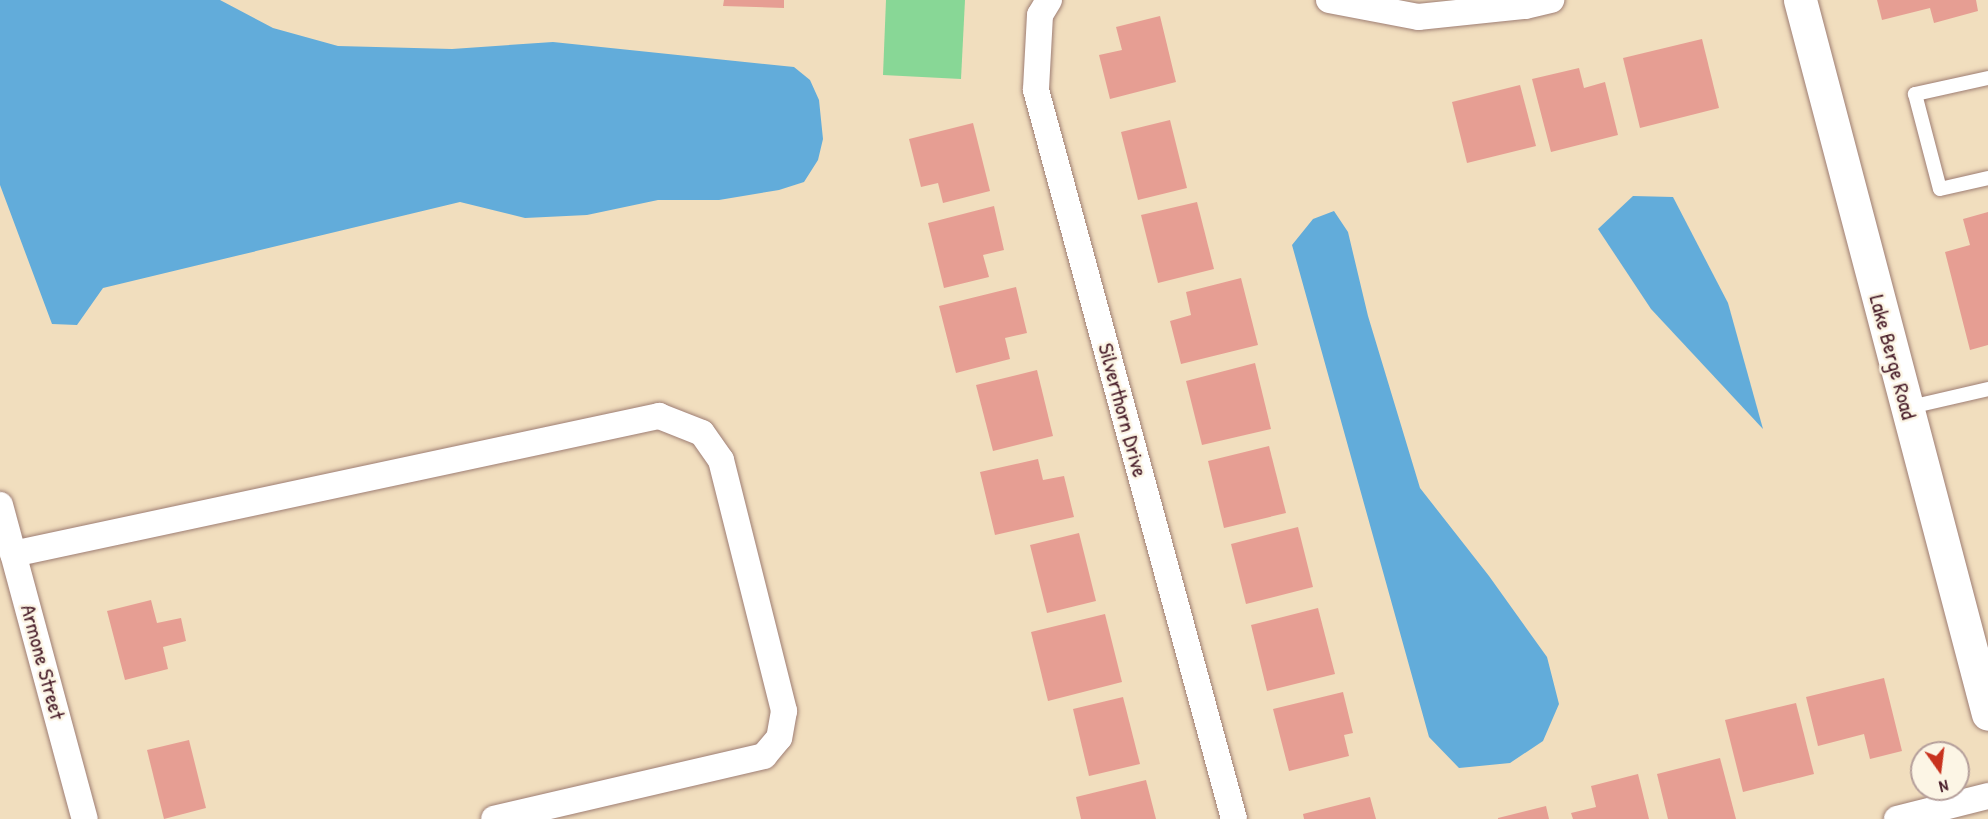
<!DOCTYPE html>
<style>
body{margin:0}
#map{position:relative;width:1988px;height:819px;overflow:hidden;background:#f1debe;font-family:"Patrick Hand",sans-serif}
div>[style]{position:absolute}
.green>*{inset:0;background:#88d796}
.water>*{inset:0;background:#62acda}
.building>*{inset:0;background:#e69e93}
.roads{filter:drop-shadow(0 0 2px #9e7e74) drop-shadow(0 0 2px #9e7e74)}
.service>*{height:14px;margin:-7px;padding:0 7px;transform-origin:7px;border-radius:7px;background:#fff}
.minor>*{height:26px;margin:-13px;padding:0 13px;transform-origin:13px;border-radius:13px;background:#fff}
.tertiary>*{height:33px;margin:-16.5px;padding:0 16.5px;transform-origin:16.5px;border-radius:16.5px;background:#fff}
span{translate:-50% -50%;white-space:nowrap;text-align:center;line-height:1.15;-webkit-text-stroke:5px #fcf5e5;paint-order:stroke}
.street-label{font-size:22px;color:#4a1f2b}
.north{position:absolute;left:1910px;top:741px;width:60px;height:60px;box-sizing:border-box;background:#fcf5e5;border:2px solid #b59f9b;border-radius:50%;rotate:166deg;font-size:16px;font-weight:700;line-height:24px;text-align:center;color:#4a1f2b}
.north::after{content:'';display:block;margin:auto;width:21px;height:27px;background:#c8321e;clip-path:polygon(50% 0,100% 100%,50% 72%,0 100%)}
</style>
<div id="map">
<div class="green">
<div style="clip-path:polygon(886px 0,965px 0,961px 79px,883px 75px)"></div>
</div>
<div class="water">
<div style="clip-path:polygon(0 0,220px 0,273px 28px,338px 46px,452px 49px,553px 42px,794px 67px,810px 80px,819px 100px,823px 139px,818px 160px,804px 182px,779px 190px,719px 200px,658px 200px,587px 215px,525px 218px,460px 202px,103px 288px,77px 325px,52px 324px,0 185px)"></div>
<div style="clip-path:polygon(1633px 196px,1673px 197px,1728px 303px,1763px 429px,1651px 309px,1598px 229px)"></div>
<div style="clip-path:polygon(1334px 211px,1348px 232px,1368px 316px,1420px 488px,1489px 576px,1547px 657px,1559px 704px,1543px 741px,1510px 763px,1459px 768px,1429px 737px,1292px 245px,1313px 219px)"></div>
</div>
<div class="building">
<div style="clip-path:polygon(724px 0,784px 0,784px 8px,723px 6px)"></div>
<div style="clip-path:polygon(1877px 0,1976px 0,1978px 11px,1934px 23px,1930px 8px,1882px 20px)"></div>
<div style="clip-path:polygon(1160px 16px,1176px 82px,1110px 99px,1099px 55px,1122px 50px,1116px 27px)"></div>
<div style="clip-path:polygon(1702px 39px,1719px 108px,1640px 128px,1623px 58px)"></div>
<div style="clip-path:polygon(1579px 68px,1584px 88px,1605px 82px,1618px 135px,1551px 152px,1532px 79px)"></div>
<div style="clip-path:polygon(1520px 85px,1536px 146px,1467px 163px,1452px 102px)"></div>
<div style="clip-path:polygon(1170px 120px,1187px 188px,1138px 200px,1121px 132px)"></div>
<div style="clip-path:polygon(973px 123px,990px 191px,943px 203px,938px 183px,921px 187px,909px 139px)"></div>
<div style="clip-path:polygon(1197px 202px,1214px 269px,1158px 283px,1141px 215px)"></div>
<div style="clip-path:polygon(994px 206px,1004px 250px,983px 255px,989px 277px,944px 288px,928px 223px)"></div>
<div style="clip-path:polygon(1988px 212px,1988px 345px,1970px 350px,1945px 252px,1970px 245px,1963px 219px)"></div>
<div style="clip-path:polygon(1241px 278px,1258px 345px,1181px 364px,1170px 321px,1191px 315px,1186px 292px)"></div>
<div style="clip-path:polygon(1016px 287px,1027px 333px,1005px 338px,1010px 359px,956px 373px,939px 306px)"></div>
<div style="clip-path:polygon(1255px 363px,1271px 429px,1202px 445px,1186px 381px)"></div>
<div style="clip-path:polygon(1037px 370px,1053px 436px,993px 451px,976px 385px)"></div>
<div style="clip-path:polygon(1269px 446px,1286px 513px,1224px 528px,1208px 461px)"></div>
<div style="clip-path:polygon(1038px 459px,1043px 480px,1064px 476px,1074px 517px,995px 535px,980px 472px)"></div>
<div style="clip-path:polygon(1298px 527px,1313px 587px,1246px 604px,1231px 544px)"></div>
<div style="clip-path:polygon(1079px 533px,1096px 601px,1047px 613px,1030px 545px)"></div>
<div style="clip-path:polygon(151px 600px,157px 623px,181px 618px,186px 641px,163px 647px,168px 669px,125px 680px,107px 611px)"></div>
<div style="clip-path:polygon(1318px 608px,1335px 674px,1267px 691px,1251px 625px)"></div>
<div style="clip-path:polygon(1105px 614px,1122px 682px,1048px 701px,1031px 632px)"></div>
<div style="clip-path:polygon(1884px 678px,1902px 751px,1870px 759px,1864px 734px,1818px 746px,1806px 697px)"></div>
<div style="clip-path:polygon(1343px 692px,1353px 733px,1344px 735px,1349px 756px,1289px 771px,1273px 709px)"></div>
<div style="clip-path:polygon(1123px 697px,1140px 764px,1089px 776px,1073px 709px)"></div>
<div style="clip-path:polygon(1796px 703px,1814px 774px,1743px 792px,1725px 720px)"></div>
<div style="clip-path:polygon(189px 740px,206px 808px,164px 819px,147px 750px)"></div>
<div style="clip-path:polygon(1720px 758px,1736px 819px,1668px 819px,1657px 774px)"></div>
<div style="clip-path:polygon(1638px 774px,1649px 819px,1573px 819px,1571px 813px,1596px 807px,1591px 786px)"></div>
<div style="clip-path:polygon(1146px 780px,1156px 819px,1081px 819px,1076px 797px)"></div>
<div style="clip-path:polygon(1370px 797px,1376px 819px,1304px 819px,1303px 814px)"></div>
<div style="clip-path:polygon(1546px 806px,1549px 819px,1498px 819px,1498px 818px)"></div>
</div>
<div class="roads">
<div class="service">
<div style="left:1988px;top:78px;width:75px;rotate:167.6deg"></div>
<div style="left:1915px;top:94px;width:98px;rotate:75.3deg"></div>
<div style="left:1940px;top:189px;width:49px;rotate:-12.9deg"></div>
<div style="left:1906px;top:408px;width:84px;rotate:-13deg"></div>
</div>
<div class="minor">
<div style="left:1049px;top:0;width:17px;rotate:121deg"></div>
<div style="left:1040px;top:15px;width:75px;rotate:93.1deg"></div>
<div style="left:1036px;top:90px;width:755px;rotate:74.8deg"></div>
<div style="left:1329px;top:0;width:91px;rotate:10.8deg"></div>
<div style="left:1418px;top:17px;width:108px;rotate:-5.9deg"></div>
<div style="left:1525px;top:6px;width:27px;rotate:-13deg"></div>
<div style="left:0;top:505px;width:325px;rotate:74.9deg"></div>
<div style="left:13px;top:554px;width:661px;rotate:-12.06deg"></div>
<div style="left:659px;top:416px;width:46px;rotate:21.6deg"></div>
<div style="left:702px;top:433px;width:33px;rotate:55deg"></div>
<div style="left:721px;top:460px;width:259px;rotate:75.9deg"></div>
<div style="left:784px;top:711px;width:27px;rotate:100deg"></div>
<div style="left:779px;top:738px;width:23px;rotate:130deg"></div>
<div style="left:764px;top:756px;width:277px;rotate:166.9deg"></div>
<div style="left:1897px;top:819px;width:94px;rotate:-14.2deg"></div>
</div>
<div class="tertiary">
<div style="left:1800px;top:0;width:738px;rotate:75.25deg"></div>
</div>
</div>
<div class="street-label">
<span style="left:1893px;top:357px;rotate:75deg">Lake Berge Road</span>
<span style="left:1123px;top:410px;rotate:75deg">Silverthorn Drive</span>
<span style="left:43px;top:662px;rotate:75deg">Armone Street</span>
</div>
<div class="north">N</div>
</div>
